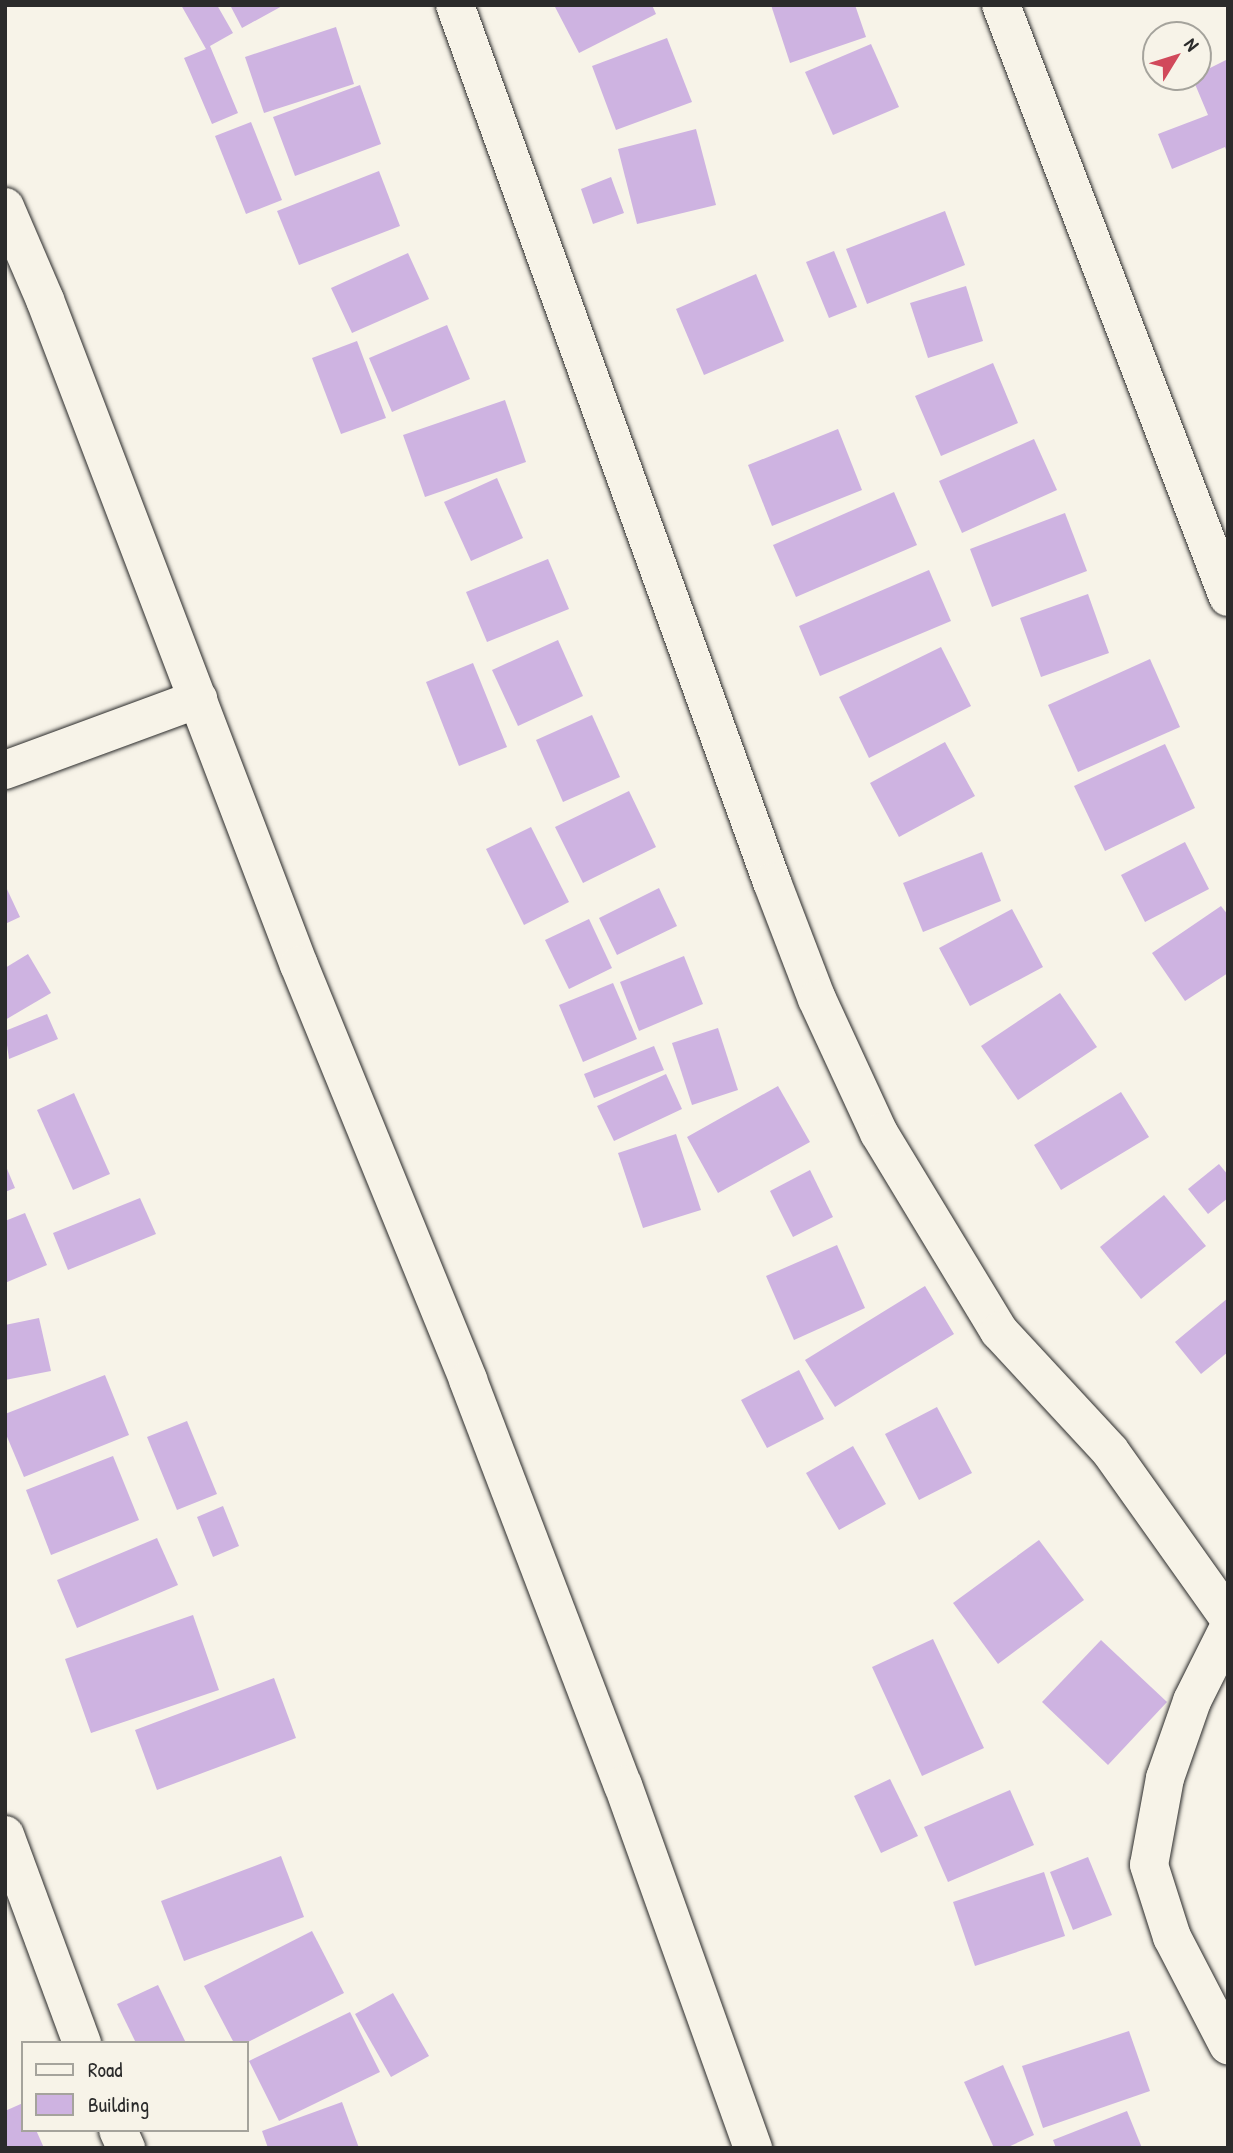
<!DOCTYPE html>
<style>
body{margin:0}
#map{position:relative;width:1233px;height:2153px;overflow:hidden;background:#f7f3e8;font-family:"Patrick Hand",sans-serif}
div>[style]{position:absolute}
.building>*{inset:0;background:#ceb3e1}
.roads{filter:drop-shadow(0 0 2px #2b2b2b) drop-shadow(0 0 2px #2b2b2b)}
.street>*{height:38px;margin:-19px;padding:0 19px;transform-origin:19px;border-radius:19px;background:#f7f3e8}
span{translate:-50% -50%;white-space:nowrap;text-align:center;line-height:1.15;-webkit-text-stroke:7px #f7f3e8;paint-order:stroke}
.frame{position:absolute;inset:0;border:7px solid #2b2b2b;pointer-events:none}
.legend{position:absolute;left:21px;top:2041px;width:228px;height:91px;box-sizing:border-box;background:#f7f3e8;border:2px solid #a5a39c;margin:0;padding:9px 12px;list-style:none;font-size:21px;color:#2b2b2b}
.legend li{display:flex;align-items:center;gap:14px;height:35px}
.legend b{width:35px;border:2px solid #a5a39c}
.north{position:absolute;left:1142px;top:21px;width:70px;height:70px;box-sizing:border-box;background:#f7f3e8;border:2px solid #a5a39c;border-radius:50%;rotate:52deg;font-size:19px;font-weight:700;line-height:28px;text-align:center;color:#2b2b2b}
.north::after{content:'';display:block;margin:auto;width:24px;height:32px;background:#d1495b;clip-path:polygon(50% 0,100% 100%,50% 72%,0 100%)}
</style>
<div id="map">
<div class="building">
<div style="clip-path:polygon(181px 5px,217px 5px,233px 33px,210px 46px,238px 113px,212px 124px,184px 58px,206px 49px)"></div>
<div style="clip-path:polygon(230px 5px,284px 5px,242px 28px)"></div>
<div style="clip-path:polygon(554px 5px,652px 5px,656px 14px,579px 53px)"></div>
<div style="clip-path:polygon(771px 5px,855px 5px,866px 37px,790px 63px)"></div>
<div style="clip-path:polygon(336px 27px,354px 84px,264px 113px,245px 57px)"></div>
<div style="clip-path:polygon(667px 38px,692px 102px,616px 130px,592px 66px)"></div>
<div style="clip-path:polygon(871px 44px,899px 107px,833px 135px,805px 72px)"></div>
<div style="clip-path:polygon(1228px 59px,1228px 155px,1225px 147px,1172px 169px,1158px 134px,1208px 115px,1192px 77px)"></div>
<div style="clip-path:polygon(360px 85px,381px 144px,295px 176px,273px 117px)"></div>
<div style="clip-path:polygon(251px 122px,282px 200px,246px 214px,215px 136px)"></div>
<div style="clip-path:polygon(696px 129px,716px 205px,637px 224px,618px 149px)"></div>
<div style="clip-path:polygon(379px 171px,400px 226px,299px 265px,277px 211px)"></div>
<div style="clip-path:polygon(611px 177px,624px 213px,593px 224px,581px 189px)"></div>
<div style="clip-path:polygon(945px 211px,965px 265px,867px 304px,846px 249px)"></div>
<div style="clip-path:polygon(834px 251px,857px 307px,829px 318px,806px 262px)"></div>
<div style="clip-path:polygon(408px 253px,429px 299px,352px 333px,331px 288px)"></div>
<div style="clip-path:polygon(756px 274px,784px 341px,704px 375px,676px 309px)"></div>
<div style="clip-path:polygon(966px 286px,983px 341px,928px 358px,910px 303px)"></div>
<div style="clip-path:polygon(447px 325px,470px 379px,392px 412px,369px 358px)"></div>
<div style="clip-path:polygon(357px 341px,386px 418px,341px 434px,312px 358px)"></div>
<div style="clip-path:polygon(993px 363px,1018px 423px,941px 456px,915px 396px)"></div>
<div style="clip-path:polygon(505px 400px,526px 462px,425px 497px,403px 435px)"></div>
<div style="clip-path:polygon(838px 429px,862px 490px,772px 526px,748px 465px)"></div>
<div style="clip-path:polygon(1034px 439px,1057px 490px,962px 533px,939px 481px)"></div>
<div style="clip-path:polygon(497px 478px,523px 538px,471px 561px,444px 502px)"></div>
<div style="clip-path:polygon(894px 492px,917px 545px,796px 597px,773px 545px)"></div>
<div style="clip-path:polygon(1065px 513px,1087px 571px,992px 607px,970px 549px)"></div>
<div style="clip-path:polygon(548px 559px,569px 609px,487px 642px,466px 592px)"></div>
<div style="clip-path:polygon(929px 570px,951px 621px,820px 676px,799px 626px)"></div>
<div style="clip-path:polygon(1088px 594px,1109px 653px,1041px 677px,1020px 618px)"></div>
<div style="clip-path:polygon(558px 640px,583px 696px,518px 726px,492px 670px)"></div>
<div style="clip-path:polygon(941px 647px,971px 706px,869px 758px,839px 697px)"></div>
<div style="clip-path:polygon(1150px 659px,1180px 727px,1078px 772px,1048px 705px)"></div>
<div style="clip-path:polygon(473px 663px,507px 747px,459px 766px,426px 682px)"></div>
<div style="clip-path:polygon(592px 715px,620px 777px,563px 802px,536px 740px)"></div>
<div style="clip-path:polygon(945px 742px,975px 796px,899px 837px,870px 783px)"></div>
<div style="clip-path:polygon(1165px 744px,1195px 808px,1105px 851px,1074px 786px)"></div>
<div style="clip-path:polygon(629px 791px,656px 847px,583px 883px,555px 827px)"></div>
<div style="clip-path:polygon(531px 827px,569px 902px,524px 925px,486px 849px)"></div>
<div style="clip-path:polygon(1185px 842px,1209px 889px,1145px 922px,1121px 875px)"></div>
<div style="clip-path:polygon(982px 852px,1001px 901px,923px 932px,903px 883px)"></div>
<div style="clip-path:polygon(5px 885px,20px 917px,5px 924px)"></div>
<div style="clip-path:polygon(659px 888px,677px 926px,617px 955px,599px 918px)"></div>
<div style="clip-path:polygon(1221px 906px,1228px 915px,1228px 973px,1185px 1001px,1152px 953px)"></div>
<div style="clip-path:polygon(1012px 909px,1043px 967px,970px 1006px,939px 948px)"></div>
<div style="clip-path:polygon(589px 919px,612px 968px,569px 989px,545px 940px)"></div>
<div style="clip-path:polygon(28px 954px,51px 993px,5px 1020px,5px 968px)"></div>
<div style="clip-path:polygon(684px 956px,703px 1004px,639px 1031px,620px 982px)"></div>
<div style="clip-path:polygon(613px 983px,637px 1039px,583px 1062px,559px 1005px)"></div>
<div style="clip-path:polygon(1060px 993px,1097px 1047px,1018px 1100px,981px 1046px)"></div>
<div style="clip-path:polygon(47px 1014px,58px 1039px,9px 1059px,5px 1031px)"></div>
<div style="clip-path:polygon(718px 1028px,738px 1090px,692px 1105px,672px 1043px)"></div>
<div style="clip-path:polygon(654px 1046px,664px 1070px,594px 1098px,584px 1074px)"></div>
<div style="clip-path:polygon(666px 1074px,682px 1109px,614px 1141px,597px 1106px)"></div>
<div style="clip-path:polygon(778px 1086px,810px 1142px,718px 1193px,687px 1137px)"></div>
<div style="clip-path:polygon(1121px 1092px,1149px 1137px,1061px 1190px,1034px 1145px)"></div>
<div style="clip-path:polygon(74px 1093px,110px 1174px,73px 1190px,37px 1110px)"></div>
<div style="clip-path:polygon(676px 1134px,701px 1210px,643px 1228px,618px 1153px)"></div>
<div style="clip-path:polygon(5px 1164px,15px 1188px,5px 1192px)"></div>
<div style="clip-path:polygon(1219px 1164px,1228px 1175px,1228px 1198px,1208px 1214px,1188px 1189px)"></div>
<div style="clip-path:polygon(810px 1170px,833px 1217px,793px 1237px,770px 1191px)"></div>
<div style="clip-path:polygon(1164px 1195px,1206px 1246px,1141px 1299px,1100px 1247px)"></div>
<div style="clip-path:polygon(140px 1198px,156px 1234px,68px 1270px,53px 1233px)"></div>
<div style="clip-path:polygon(25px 1213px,47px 1265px,5px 1283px,5px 1221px)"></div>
<div style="clip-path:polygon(837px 1245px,865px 1308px,794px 1340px,766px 1276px)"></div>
<div style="clip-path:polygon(925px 1286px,954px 1334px,835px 1407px,805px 1360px)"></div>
<div style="clip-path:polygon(1228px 1298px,1228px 1352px,1201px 1374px,1175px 1342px)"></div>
<div style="clip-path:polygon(39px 1318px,51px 1371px,5px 1380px,5px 1325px)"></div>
<div style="clip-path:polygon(799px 1370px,824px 1419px,767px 1448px,741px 1400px)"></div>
<div style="clip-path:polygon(105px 1375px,129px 1435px,24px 1477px,5px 1432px,5px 1414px)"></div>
<div style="clip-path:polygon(937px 1407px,972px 1473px,919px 1500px,885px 1434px)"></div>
<div style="clip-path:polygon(187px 1421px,217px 1494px,177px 1510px,147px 1437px)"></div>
<div style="clip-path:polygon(853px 1446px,886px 1504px,839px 1530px,806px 1473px)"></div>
<div style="clip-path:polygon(113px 1456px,139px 1520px,51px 1555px,26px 1490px)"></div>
<div style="clip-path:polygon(223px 1506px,239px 1546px,213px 1557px,197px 1517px)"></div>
<div style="clip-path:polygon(157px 1538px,178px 1585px,77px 1628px,57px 1580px)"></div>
<div style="clip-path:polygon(1039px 1540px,1084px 1600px,998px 1664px,953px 1603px)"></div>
<div style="clip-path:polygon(193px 1615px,219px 1690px,91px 1733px,65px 1659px)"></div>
<div style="clip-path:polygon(933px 1639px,984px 1748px,922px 1776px,872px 1667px)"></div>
<div style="clip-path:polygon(1101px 1640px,1167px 1702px,1108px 1765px,1042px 1702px)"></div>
<div style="clip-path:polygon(274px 1678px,296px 1738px,157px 1790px,135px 1730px)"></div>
<div style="clip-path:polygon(890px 1779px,918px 1836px,881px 1853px,854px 1796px)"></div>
<div style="clip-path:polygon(1010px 1790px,1034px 1845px,948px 1882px,924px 1827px)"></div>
<div style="clip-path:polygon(281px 1856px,304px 1917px,184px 1961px,161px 1901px)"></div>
<div style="clip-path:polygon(1088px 1857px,1112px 1915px,1073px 1930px,1050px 1872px)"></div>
<div style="clip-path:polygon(1044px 1872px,1065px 1936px,975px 1966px,953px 1902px)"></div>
<div style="clip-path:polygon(312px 1931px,344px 1993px,246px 2043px,234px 2043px,204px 1986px)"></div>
<div style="clip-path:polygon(158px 1985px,186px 2043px,136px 2043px,117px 2004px)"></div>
<div style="clip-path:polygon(393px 1993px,429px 2056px,391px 2077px,355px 2014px)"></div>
<div style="clip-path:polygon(350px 2012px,380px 2072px,279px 2121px,249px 2061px)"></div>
<div style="clip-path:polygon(1129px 2031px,1150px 2091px,1043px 2128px,1022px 2066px)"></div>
<div style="clip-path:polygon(1003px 2065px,1034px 2135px,1006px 2148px,994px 2148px,964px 2082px)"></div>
<div style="clip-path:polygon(342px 2102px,359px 2148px,268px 2148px,262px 2131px)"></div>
<div style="clip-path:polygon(23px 2103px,23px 2130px,36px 2130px,44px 2148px,5px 2148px,5px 2111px)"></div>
<div style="clip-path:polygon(1127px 2111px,1142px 2148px,1056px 2148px,1053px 2140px)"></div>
</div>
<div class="roads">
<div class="street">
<div style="left:455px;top:5px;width:933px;rotate:70.13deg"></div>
<div style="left:772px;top:882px;width:125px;rotate:69deg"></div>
<div style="left:817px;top:999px;width:148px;rotate:65.2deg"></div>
<div style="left:879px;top:1133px;width:232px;rotate:58.8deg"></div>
<div style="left:999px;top:1331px;width:163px;rotate:47.2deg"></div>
<div style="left:1110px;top:1451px;width:204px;rotate:54.6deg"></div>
<div style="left:1001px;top:5px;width:634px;rotate:69.02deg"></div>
<div style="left:5px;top:207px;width:101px;rotate:66.7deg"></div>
<div style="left:45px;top:300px;width:712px;rotate:69.1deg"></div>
<div style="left:299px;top:965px;width:448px;rotate:67.8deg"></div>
<div style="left:468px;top:1380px;width:434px;rotate:69.1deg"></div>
<div style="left:623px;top:1785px;width:386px;rotate:70.3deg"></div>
<div style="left:5px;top:770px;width:206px;rotate:-20.2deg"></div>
<div style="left:1228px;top:1629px;width:80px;rotate:116.6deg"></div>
<div style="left:1192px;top:1701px;width:82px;rotate:109.3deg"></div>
<div style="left:1165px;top:1778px;width:88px;rotate:100.4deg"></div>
<div style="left:1149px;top:1865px;width:76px;rotate:72.3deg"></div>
<div style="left:1172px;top:1937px;width:122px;rotate:62.6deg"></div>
<div style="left:5px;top:1835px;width:222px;rotate:69.7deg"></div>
<div style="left:118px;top:2130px;width:20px;rotate:66deg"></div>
</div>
</div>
<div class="frame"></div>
<ul class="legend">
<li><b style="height:9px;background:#f7f3e8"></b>Road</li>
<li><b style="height:19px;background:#ceb3e1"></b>Building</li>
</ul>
<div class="north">N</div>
</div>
